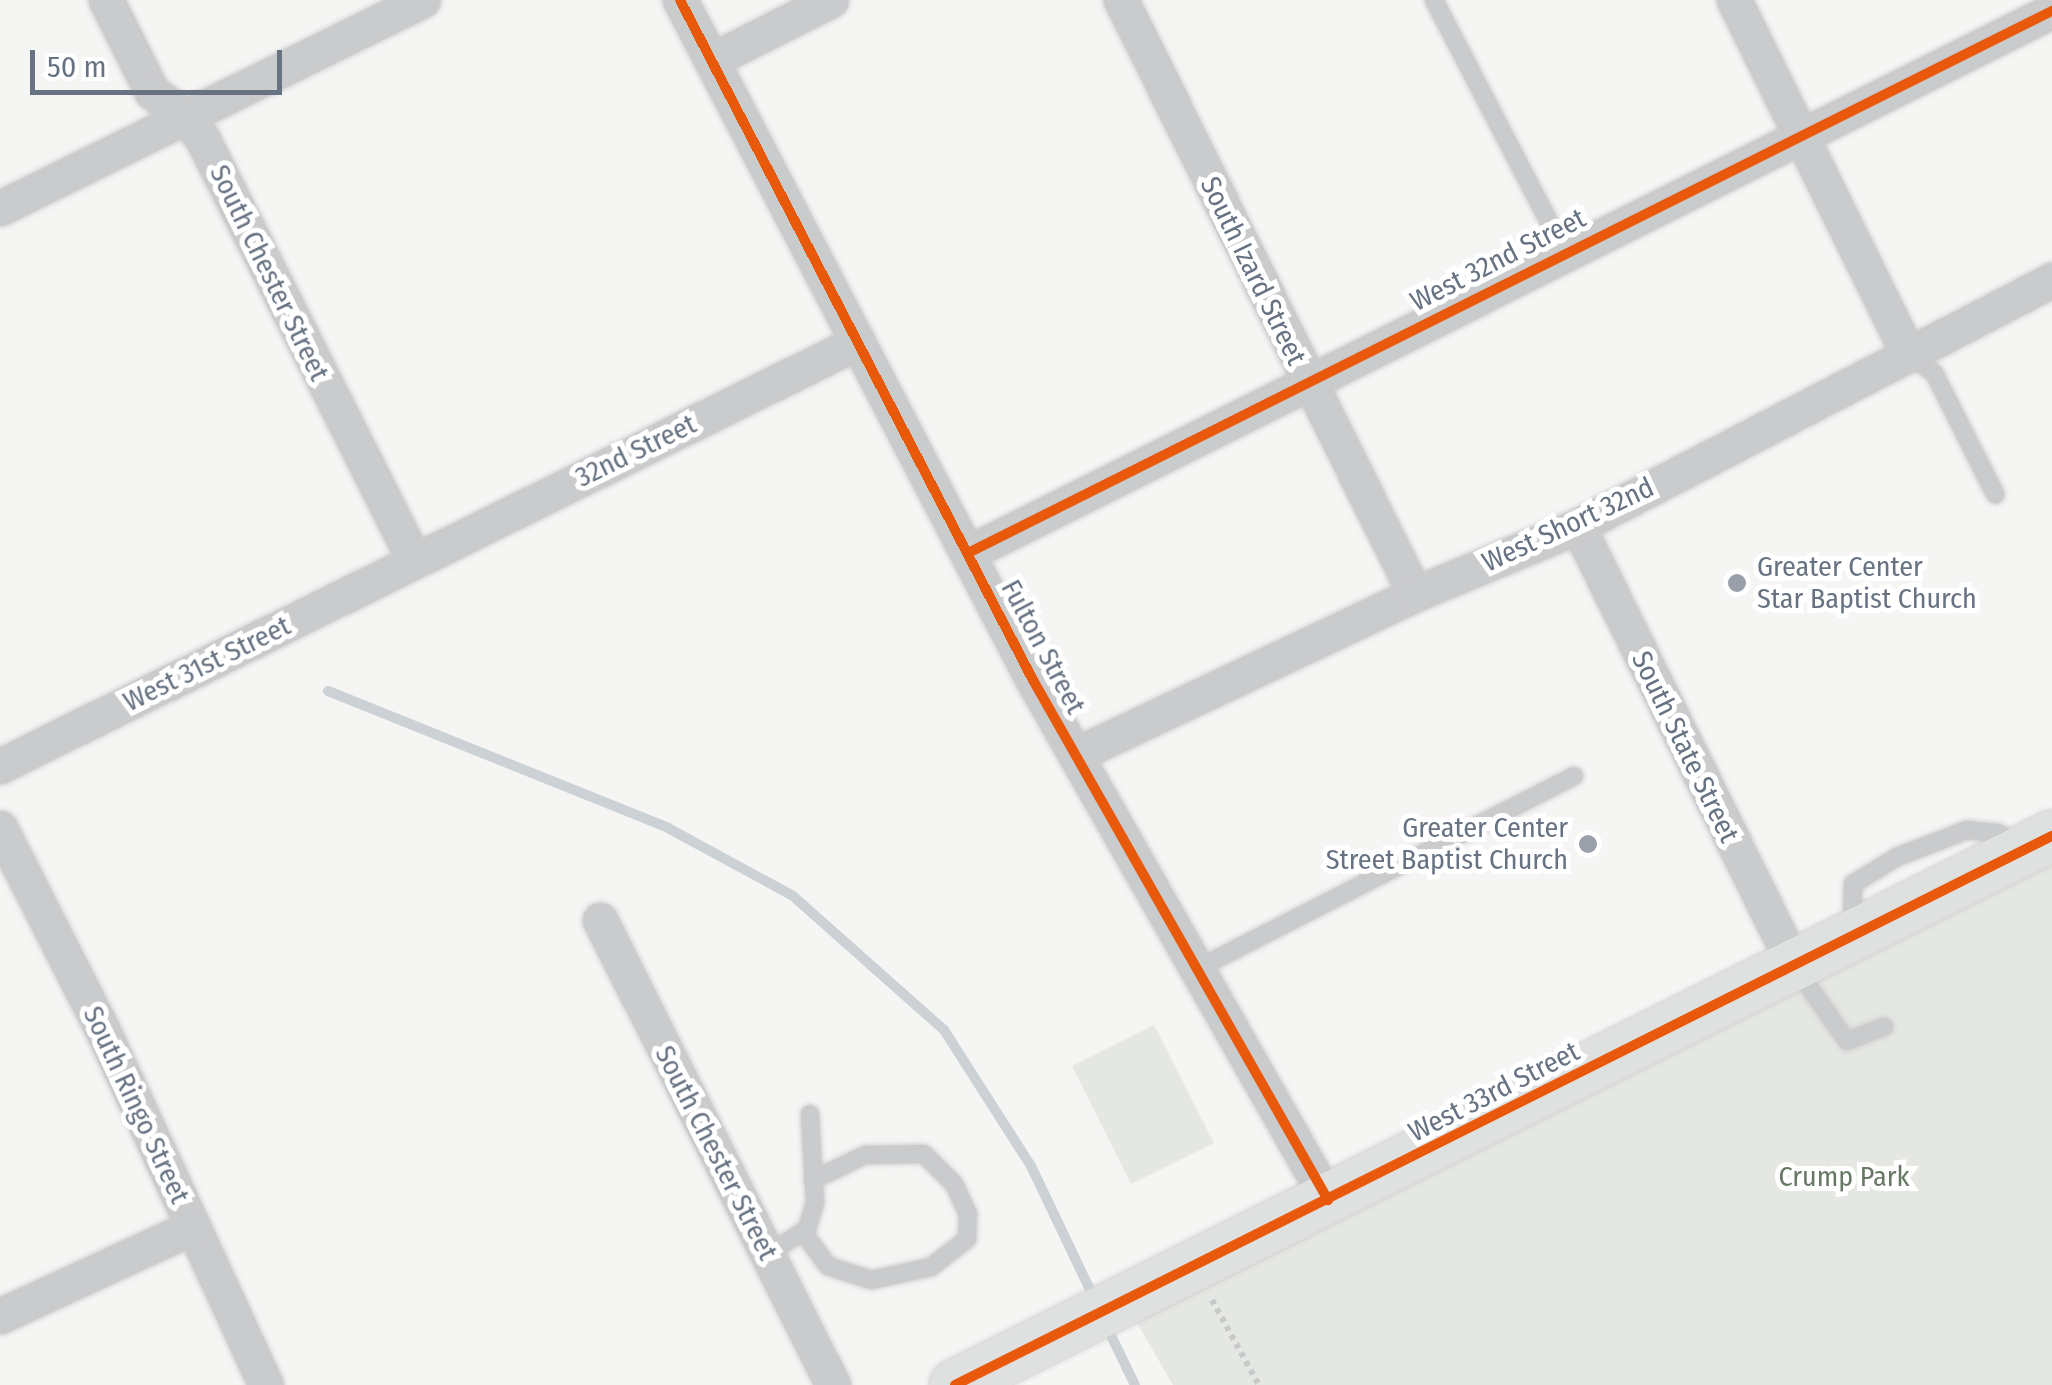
<!DOCTYPE html>
<style>
body{margin:0}
#map{position:relative;width:2052px;height:1385px;overflow:hidden;background:#f5f5f4;font-family:"Fira Sans Condensed",sans-serif}
div>[style]{position:absolute}
.green>*{inset:0;background:#e4e7e2}
.stream>*{height:10px;margin:-5px;padding:0 5px;transform-origin:5px;border-radius:5px;background:#cbd1d4}
.path>*{height:6px;margin-top:-3px;transform-origin:0;background:repeating-linear-gradient(90deg,#c8c9ca 0 5px,transparent 0 10px)}
.roads{filter:drop-shadow(0 0 2px #d1d1d2) drop-shadow(0 0 2px #d1d1d2)}
.lane>*{height:18px;margin:-9px;padding:0 9px;transform-origin:9px;border-radius:9px;background:#cacbcd}
.street>*{height:35px;margin:-17.5px;padding:0 17.5px;transform-origin:17.5px;border-radius:17.5px;background:#cacbcd}
.secondary>*{height:50px;margin:-25px;padding:0 25px;transform-origin:25px;border-radius:25px;background:#dfe0e0}
.cycleway>*{height:10px;margin:-5px;padding:0 5px;transform-origin:5px;border-radius:5px;background:#e8590c}
.dots>*{width:28px;height:28px;translate:-50% -50%;box-sizing:border-box;border:5px solid #fff;border-radius:50%}
span{translate:-50% -50%;white-space:nowrap;text-align:center;line-height:1.15;-webkit-text-stroke:10px #fff;paint-order:stroke}
.street-label{font-size:28px;color:#677382}
.poi-label{font-size:28px;color:#677382}
.left{translate:0 -50%;text-align:left}
.right{translate:-100% -50%;text-align:right}
.park-label{font-size:28px;color:#677965}
.scale{position:absolute;left:30px;top:50px;width:252px;height:45px;box-sizing:border-box;border:5px solid #677382;border-top:0;padding-left:12px;font-size:30px;line-height:35px;white-space:nowrap;color:#677382;-webkit-text-stroke:8px #fff;paint-order:stroke}
</style>
<div id="map">
<div class="green">
<div style="clip-path:polygon(2052px 844px,2052px 1385px,1173px 1385px,1124px 1300px)"></div>
<div style="clip-path:polygon(1154px 1025px,1214px 1143px,1131px 1184px,1072px 1066px)"></div>
</div>
<div class="stream">
<div style="left:328px;top:691px;width:367px;rotate:21.9deg"></div>
<div style="left:668px;top:828px;width:142px;rotate:28.5deg"></div>
<div style="left:793px;top:896px;width:202px;rotate:41.6deg"></div>
<div style="left:944px;top:1030px;width:161px;rotate:57.4deg"></div>
<div style="left:1031px;top:1166px;width:146px;rotate:64.5deg"></div>
<div style="left:1105px;top:1323px;width:69px;rotate:64.2deg"></div>
</div>
<div class="path">
<div style="left:1212px;top:1300px;width:97px;rotate:61.1deg"></div>
</div>
<div class="roads">
<div class="lane">
<div style="left:1434px;top:0;width:283px;rotate:62.6deg"></div>
<div style="left:1909px;top:355px;width:31px;rotate:36deg"></div>
<div style="left:1934px;top:373px;width:136px;rotate:63.2deg"></div>
<div style="left:1852px;top:928px;width:44px;rotate:-88.7deg"></div>
<div style="left:1853px;top:884px;width:52px;rotate:-31.5deg"></div>
<div style="left:1897px;top:857px;width:75px;rotate:-21.1deg"></div>
<div style="left:1967px;top:830px;width:31px;rotate:6deg"></div>
<div style="left:1998px;top:833px;width:22px;rotate:32deg"></div>
<div style="left:1201px;top:967px;width:419px;rotate:-27.1deg"></div>
<div style="left:1795px;top:967px;width:90px;rotate:54.9deg"></div>
<div style="left:1847px;top:1041px;width:40px;rotate:-21deg"></div>
<div style="left:803px;top:1232px;width:42px;rotate:53.7deg"></div>
<div style="left:828px;top:1266px;width:45px;rotate:18deg"></div>
<div style="left:871px;top:1280px;width:61px;rotate:-12.2deg"></div>
<div style="left:931px;top:1267px;width:46px;rotate:-37.9deg"></div>
<div style="left:967px;top:1239px;width:25px;rotate:-88deg"></div>
<div style="left:968px;top:1214px;width:33px;rotate:-115deg"></div>
<div style="left:954px;top:1184px;width:42px;rotate:-135deg"></div>
<div style="left:924px;top:1154px;width:59px;rotate:179deg"></div>
<div style="left:865px;top:1155px;width:58px;rotate:154.3deg"></div>
<div style="left:766px;top:1255px;width:49px;rotate:-32.4deg"></div>
<div style="left:807px;top:1229px;width:28px;rotate:-73deg"></div>
<div style="left:815px;top:1202px;width:88px;rotate:-93.3deg"></div>
</div>
<div class="street">
<div style="left:106px;top:0;width:103px;rotate:63.4deg"></div>
<div style="left:152px;top:92px;width:45px;rotate:36.9deg"></div>
<div style="left:188px;top:119px;width:26px;rotate:54deg"></div>
<div style="left:203px;top:140px;width:470px;rotate:63.3deg"></div>
<div style="left:680px;top:0;width:766px;rotate:62.57deg"></div>
<div style="left:1033px;top:680px;width:598px;rotate:60.43deg"></div>
<div style="left:1121px;top:0;width:663px;rotate:63.67deg"></div>
<div style="left:1734px;top:0;width:396px;rotate:63.8deg"></div>
<div style="left:712px;top:60px;width:133px;rotate:-26.8deg"></div>
<div style="left:0;top:208px;width:471px;rotate:-26.2deg"></div>
<div style="left:1578px;top:526px;width:491px;rotate:63.8deg"></div>
<div style="left:968px;top:553px;width:1212px;rotate:-26.57deg"></div>
<div style="left:1077px;top:754px;width:374px;rotate:-25.3deg"></div>
<div style="left:1415px;top:594px;width:177px;rotate:-22.6deg"></div>
<div style="left:1578px;top:526px;width:534px;rotate:-27.43deg"></div>
<div style="left:0;top:766px;width:957px;rotate:-26.3deg"></div>
<div style="left:0;top:828px;width:225px;rotate:63.1deg"></div>
<div style="left:102px;top:1029px;width:392px;rotate:65.3deg"></div>
<div style="left:600px;top:920px;width:520px;rotate:63.39deg"></div>
<div style="left:0;top:1316px;width:213px;rotate:-24.8deg"></div>
</div>
<div class="secondary">
<div style="left:955px;top:1385px;width:1227px;rotate:-26.59deg"></div>
</div>
</div>
<div class="cycleway">
<div style="left:680px;top:0;width:766px;rotate:62.57deg"></div>
<div style="left:1033px;top:680px;width:598px;rotate:60.43deg"></div>
<div style="left:968px;top:553px;width:1212px;rotate:-26.57deg"></div>
<div style="left:955px;top:1385px;width:1227px;rotate:-26.59deg"></div>
</div>
<div class="dots">
<div style="left:1737px;top:583px;background:#99a0aa"></div>
<div style="left:1588px;top:844px;background:#99a0aa"></div>
</div>
<div class="street-label">
<span style="left:1498px;top:260px;rotate:-27deg">West 32nd Street</span>
<span style="left:1253px;top:271px;rotate:64deg">South Izard Street</span>
<span style="left:269px;top:273px;rotate:64deg">South Chester Street</span>
<span style="left:636px;top:451px;rotate:-26deg">32nd Street</span>
<span style="left:1568px;top:525px;rotate:-25deg">West Short 32nd</span>
<span style="left:1043px;top:647px;rotate:62deg">Fulton Street</span>
<span style="left:207px;top:664px;rotate:-26deg">West 31st Street</span>
<span style="left:1685px;top:747px;rotate:64deg">South State Street</span>
<span style="left:1494px;top:1092px;rotate:-27deg">West 33rd Street</span>
<span style="left:136px;top:1105px;rotate:65deg">South Ringo Street</span>
<span style="left:716px;top:1153px;rotate:63deg">South Chester Street</span>
</div>
<div class="poi-label">
<span class="left" style="left:1757px;top:583px">Greater Center<br>Star Baptist Church</span>
<span class="right" style="left:1568px;top:844px">Greater Center<br>Street Baptist Church</span>
</div>
<div class="park-label">
<span style="left:1844px;top:1177px">Crump Park</span>
</div>
<div class="scale">50 m</div>
</div>
